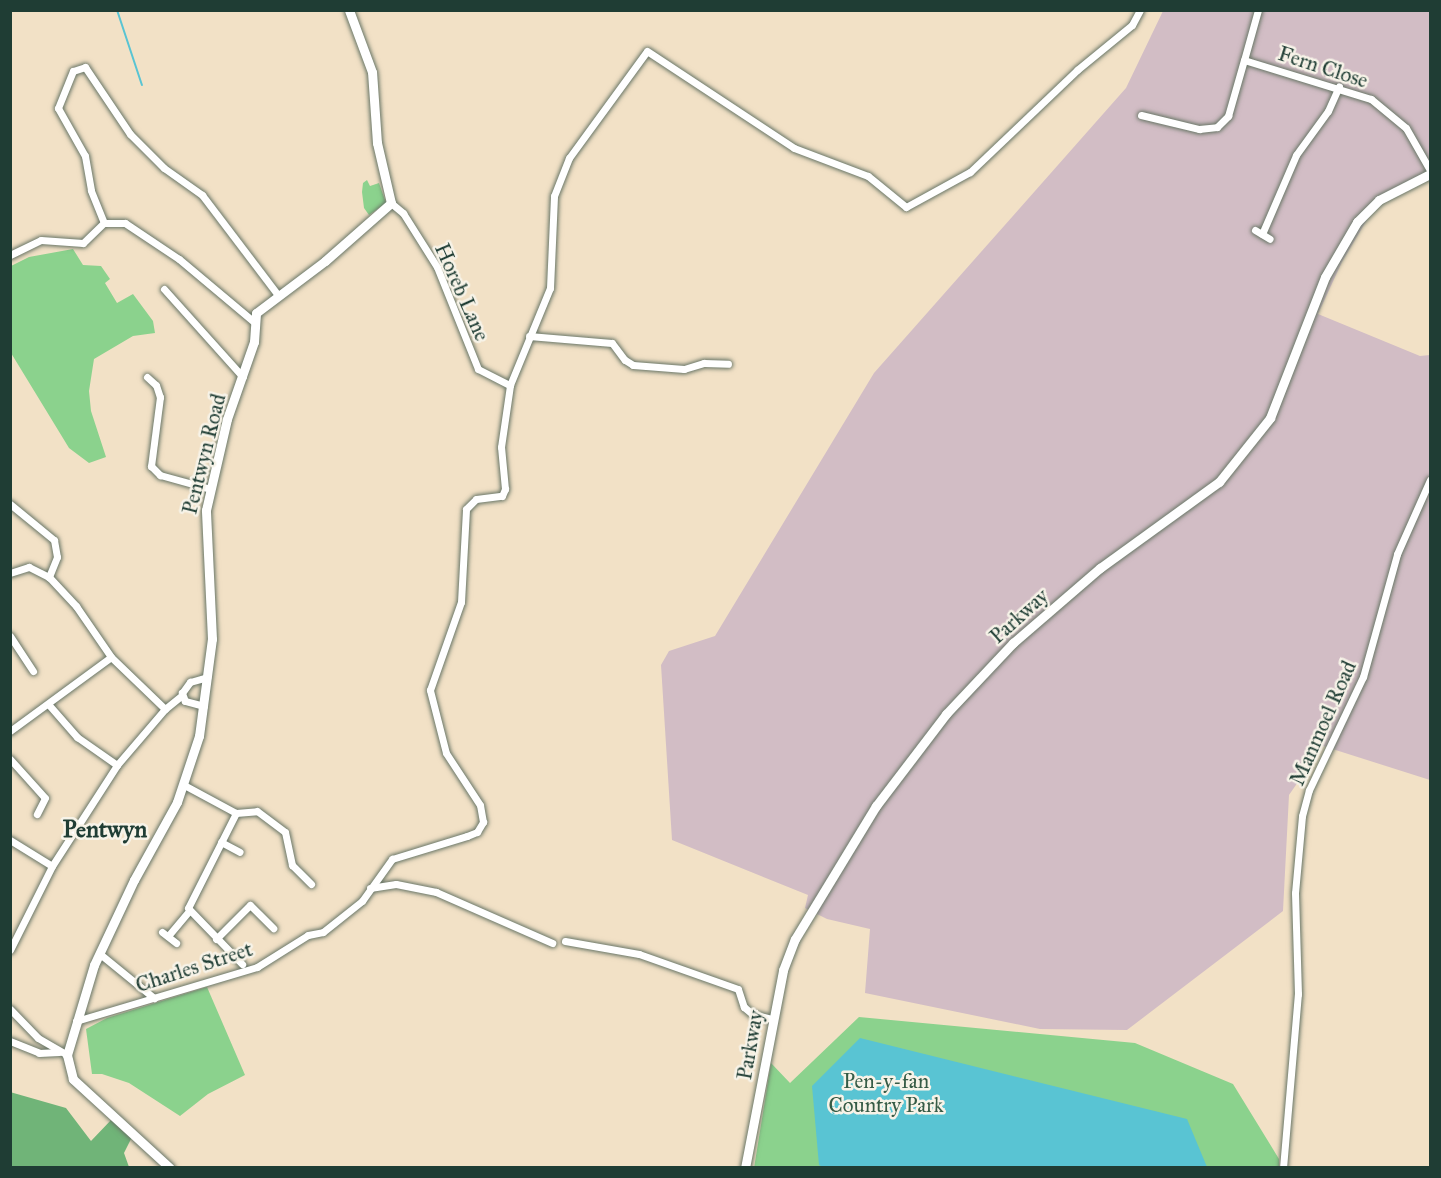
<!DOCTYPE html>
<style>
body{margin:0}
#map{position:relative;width:1441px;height:1178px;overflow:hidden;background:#f2e1c6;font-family:"IM FELL Great Primer",serif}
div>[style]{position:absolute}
.industrial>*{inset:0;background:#d2bdc5}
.green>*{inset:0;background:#8bd28d}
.forest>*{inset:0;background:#70b478}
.water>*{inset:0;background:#59c4d3}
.stream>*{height:2px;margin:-1px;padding:0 1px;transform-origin:1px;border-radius:1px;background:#59c4d3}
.roads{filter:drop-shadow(0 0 2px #697667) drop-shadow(0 0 2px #697667)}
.street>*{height:7px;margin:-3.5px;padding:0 3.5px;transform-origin:3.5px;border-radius:3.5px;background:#fff}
.secondary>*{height:9px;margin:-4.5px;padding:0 4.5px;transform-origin:4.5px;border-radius:4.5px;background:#fff}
span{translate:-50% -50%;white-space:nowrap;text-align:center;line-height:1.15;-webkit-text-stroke:5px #f7f3e8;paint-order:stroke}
.street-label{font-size:21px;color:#1f3d34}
.park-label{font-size:21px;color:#355b46}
.quarter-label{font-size:24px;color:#1f3d34;font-weight:700}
.frame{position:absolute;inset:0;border:12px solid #1f3d34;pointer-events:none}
</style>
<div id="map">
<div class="industrial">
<div style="clip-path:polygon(1163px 11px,1430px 11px,1430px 179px,1374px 208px,1342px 262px,1318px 314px,1420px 356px,1430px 355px,1430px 780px,1323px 746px,1289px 795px,1283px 911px,1127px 1030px,1040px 1029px,865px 993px,870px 929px,827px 919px,805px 908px,808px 895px,672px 840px,661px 665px,669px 651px,715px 636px,874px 373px,1126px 88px)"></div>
</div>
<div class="green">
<div style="clip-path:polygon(367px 180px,370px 186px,379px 183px,386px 203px,369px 215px,364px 208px,362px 192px,363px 183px)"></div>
<div style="clip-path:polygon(73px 249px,83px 265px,101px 266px,110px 279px,105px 283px,117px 303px,133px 294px,153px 321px,155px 333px,133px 336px,94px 359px,89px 391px,91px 411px,106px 457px,89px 463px,69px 448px,11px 353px,11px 266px,29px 257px)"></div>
<div style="clip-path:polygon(207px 987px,245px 1075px,208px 1094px,180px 1116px,129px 1083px,102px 1074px,92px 1074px,86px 1029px,107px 1018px)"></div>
<div style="clip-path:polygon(859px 1017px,1135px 1043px,1233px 1084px,1279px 1159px,1279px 1168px,754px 1168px,771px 1063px,790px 1083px)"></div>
</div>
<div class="forest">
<div style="clip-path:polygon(10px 1092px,66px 1108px,91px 1141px,112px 1119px,132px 1137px,124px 1153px,129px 1167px,11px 1167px)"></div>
</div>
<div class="water">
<div style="clip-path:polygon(860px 1038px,1187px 1119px,1207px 1167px,823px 1167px,819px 1165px,812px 1086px)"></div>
</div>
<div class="stream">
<div style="left:117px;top:10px;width:79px;rotate:71.6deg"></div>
</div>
<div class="roads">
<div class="street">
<div style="left:1258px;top:10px;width:52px;rotate:105.6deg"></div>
<div style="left:1244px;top:60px;width:133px;rotate:17.1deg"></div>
<div style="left:1371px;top:99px;width:45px;rotate:39.6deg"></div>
<div style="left:1406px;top:128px;width:48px;rotate:60.3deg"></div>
<div style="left:1141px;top:115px;width:60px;rotate:13.6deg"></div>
<div style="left:1199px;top:129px;width:18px;rotate:-6deg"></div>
<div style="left:1217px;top:127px;width:16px;rotate:-45deg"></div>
<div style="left:1228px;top:116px;width:58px;rotate:-74.1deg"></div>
<div style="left:391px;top:203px;width:16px;rotate:40deg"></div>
<div style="left:403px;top:213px;width:64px;rotate:57.8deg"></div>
<div style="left:437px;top:267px;width:110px;rotate:68.1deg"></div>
<div style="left:478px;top:369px;width:36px;rotate:27deg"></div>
<div style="left:104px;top:223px;width:35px;rotate:-112deg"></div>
<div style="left:91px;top:190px;width:35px;rotate:-100deg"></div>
<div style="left:85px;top:156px;width:55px;rotate:-119.4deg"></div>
<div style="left:58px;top:108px;width:40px;rotate:-68deg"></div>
<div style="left:73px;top:71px;width:13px;rotate:-18deg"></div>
<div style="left:85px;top:67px;width:81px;rotate:56.1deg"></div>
<div style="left:130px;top:134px;width:48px;rotate:45deg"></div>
<div style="left:164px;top:168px;width:47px;rotate:35.4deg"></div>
<div style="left:202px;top:195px;width:126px;rotate:52.8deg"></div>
<div style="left:1255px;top:230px;width:17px;rotate:31deg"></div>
<div style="left:1262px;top:234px;width:86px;rotate:-66.7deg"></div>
<div style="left:1296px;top:155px;width:54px;rotate:-54deg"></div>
<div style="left:1328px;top:111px;width:27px;rotate:-66deg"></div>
<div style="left:10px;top:255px;width:34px;rotate:-26deg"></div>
<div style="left:41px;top:240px;width:42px;rotate:4.1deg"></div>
<div style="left:83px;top:243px;width:29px;rotate:-44deg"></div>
<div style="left:104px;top:223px;width:21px"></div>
<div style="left:125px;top:223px;width:65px;rotate:33.7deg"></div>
<div style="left:179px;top:259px;width:98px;rotate:40deg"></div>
<div style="left:164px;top:289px;width:118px;rotate:48.1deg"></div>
<div style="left:529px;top:336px;width:83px;rotate:4.8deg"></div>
<div style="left:612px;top:343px;width:21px;rotate:53deg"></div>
<div style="left:625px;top:360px;width:9px;rotate:32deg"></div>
<div style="left:633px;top:365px;width:51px;rotate:4.5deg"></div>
<div style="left:684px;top:369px;width:21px;rotate:-17deg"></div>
<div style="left:704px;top:363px;width:24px;rotate:2deg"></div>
<div style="left:147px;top:377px;width:12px;rotate:42deg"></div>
<div style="left:156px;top:385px;width:13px;rotate:72deg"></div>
<div style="left:160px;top:397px;width:70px;rotate:97.4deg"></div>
<div style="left:151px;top:466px;width:13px;rotate:45deg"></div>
<div style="left:160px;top:475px;width:53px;rotate:15.4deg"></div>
<div style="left:10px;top:504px;width:57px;rotate:39.3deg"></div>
<div style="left:54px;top:540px;width:17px;rotate:80deg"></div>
<div style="left:57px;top:557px;width:22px;rotate:112deg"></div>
<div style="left:10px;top:573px;width:20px;rotate:-18deg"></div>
<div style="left:29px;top:567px;width:22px;rotate:27deg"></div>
<div style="left:49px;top:577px;width:40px;rotate:47deg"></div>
<div style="left:76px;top:606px;width:62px;rotate:55.5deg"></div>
<div style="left:111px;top:657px;width:75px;rotate:43.9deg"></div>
<div style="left:10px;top:636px;width:42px;rotate:56.7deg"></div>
<div style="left:49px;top:705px;width:43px;rotate:48.8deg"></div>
<div style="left:77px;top:737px;width:49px;rotate:35deg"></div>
<div style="left:204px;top:706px;width:20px;rotate:-165deg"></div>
<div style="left:185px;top:701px;width:9px;rotate:-111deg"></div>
<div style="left:182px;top:693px;width:14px;rotate:-54deg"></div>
<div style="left:190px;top:682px;width:18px;rotate:-16deg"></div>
<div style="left:10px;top:731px;width:125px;rotate:-36.2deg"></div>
<div style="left:10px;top:759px;width:52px;rotate:48.1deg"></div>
<div style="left:45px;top:798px;width:18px;rotate:117deg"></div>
<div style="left:184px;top:785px;width:59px;rotate:28.3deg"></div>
<div style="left:236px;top:813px;width:106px;rotate:116.8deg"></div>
<div style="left:188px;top:908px;width:78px;rotate:46deg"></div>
<div style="left:236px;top:813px;width:21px;rotate:-5deg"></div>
<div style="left:257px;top:811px;width:35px;rotate:37deg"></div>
<div style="left:285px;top:832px;width:34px;rotate:78deg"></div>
<div style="left:292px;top:865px;width:27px;rotate:45deg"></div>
<div style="left:10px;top:840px;width:49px;rotate:31.8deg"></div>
<div style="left:221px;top:842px;width:21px;rotate:28deg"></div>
<div style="left:370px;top:888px;width:26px;rotate:-9deg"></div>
<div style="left:396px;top:884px;width:41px;rotate:11.3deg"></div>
<div style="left:436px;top:892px;width:127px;rotate:23.7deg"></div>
<div style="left:162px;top:932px;width:18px;rotate:38deg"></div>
<div style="left:168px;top:936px;width:31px;rotate:-50deg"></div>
<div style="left:216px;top:939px;width:48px;rotate:-45deg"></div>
<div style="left:250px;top:905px;width:33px;rotate:45deg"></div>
<div style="left:565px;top:941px;width:75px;rotate:10deg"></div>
<div style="left:639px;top:954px;width:105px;rotate:19.5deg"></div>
<div style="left:738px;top:989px;width:19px;rotate:72deg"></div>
<div style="left:744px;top:1007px;width:11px;rotate:41deg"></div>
<div style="left:752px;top:1014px;width:21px;rotate:14deg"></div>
<div style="left:10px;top:950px;width:94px;rotate:-63.4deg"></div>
<div style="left:52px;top:866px;width:120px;rotate:-57.2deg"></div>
<div style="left:117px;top:765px;width:74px;rotate:-49.4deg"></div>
<div style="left:165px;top:709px;width:21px;rotate:-39deg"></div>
<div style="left:100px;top:954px;width:70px;rotate:39.2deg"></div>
<div style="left:10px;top:1009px;width:40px;rotate:46deg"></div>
<div style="left:38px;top:1038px;width:34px;rotate:30deg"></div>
<div style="left:76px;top:1021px;width:189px;rotate:-16.6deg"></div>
<div style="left:257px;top:967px;width:60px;rotate:-32.1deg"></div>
<div style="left:308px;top:935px;width:15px;rotate:-11deg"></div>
<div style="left:323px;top:932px;width:50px;rotate:-38.5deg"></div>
<div style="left:362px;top:901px;width:52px;rotate:-54.5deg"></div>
<div style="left:392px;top:859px;width:78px;rotate:-17deg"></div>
<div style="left:467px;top:836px;width:11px;rotate:-22deg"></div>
<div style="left:477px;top:832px;width:12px;rotate:-59deg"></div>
<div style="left:483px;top:822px;width:17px;rotate:-100deg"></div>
<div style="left:480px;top:805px;width:62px;rotate:-123.2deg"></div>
<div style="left:446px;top:753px;width:65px;rotate:-104.3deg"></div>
<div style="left:430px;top:690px;width:93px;rotate:-70.6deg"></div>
<div style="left:461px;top:602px;width:93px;rotate:-86.9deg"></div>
<div style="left:466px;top:509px;width:14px;rotate:-45deg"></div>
<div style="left:476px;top:499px;width:26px;rotate:-7deg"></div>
<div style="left:502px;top:496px;width:8px;rotate:-67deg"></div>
<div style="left:505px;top:489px;width:42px;rotate:-95.4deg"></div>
<div style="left:501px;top:447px;width:63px;rotate:-81.7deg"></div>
<div style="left:510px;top:385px;width:105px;rotate:-67.6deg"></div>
<div style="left:550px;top:288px;width:92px;rotate:-87.5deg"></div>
<div style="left:554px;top:196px;width:41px;rotate:-68.5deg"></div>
<div style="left:569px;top:158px;width:132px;rotate:-53.9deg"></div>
<div style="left:647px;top:51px;width:176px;rotate:33.4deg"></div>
<div style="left:794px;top:148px;width:79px;rotate:20.7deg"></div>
<div style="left:868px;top:176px;width:49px;rotate:39.2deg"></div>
<div style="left:906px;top:207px;width:73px;rotate:-28.7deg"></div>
<div style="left:970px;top:172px;width:148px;rotate:-43.6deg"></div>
<div style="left:1077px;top:70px;width:71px;rotate:-39.3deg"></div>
<div style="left:1132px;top:25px;width:17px;rotate:-62deg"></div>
<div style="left:10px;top:1041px;width:31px;rotate:22deg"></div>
<div style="left:39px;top:1053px;width:20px;rotate:-3deg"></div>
<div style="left:1283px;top:1168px;width:175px;rotate:-85.1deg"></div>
<div style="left:1298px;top:994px;width:101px;rotate:-91.7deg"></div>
<div style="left:1295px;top:893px;width:77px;rotate:-84.8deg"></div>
<div style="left:1302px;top:816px;width:27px;rotate:-75deg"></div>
<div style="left:1309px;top:790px;width:125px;rotate:-64.5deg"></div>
<div style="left:1363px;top:677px;width:128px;rotate:-74.5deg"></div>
<div style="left:1397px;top:554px;width:81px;rotate:-66deg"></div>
</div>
<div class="secondary">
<div style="left:170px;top:1168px;width:132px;rotate:-137.5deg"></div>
<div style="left:73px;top:1079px;width:25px;rotate:-104deg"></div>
<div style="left:67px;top:1055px;width:94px;rotate:-73.3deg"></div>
<div style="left:94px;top:965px;width:94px;rotate:-64.8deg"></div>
<div style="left:134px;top:880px;width:89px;rotate:-61.1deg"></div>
<div style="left:177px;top:802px;width:70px;rotate:-71.6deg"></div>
<div style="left:199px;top:736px;width:98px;rotate:-82.4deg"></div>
<div style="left:212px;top:639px;width:129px;rotate:-92.7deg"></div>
<div style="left:206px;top:510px;width:93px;rotate:-77deg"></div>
<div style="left:227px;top:419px;width:82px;rotate:-70.7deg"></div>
<div style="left:254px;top:342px;width:29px;rotate:-86deg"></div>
<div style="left:256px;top:313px;width:86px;rotate:-37deg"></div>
<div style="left:325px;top:261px;width:88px;rotate:-41.3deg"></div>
<div style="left:391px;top:203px;width:62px;rotate:-103.1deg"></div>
<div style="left:377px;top:143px;width:71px;rotate:-94deg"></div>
<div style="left:372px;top:72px;width:66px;rotate:-110.4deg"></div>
<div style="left:745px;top:1168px;width:202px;rotate:-79.1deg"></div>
<div style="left:783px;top:970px;width:33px;rotate:-69deg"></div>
<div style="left:795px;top:939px;width:156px;rotate:-58.7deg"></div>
<div style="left:876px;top:806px;width:116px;rotate:-52.7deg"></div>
<div style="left:946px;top:714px;width:98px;rotate:-46.7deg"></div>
<div style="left:1013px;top:643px;width:115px;rotate:-40.8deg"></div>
<div style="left:1100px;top:568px;width:147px;rotate:-35.9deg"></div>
<div style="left:1219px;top:482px;width:82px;rotate:-51.4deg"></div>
<div style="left:1270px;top:418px;width:151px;rotate:-68.7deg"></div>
<div style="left:1325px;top:277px;width:64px;rotate:-59.8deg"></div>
<div style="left:1357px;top:222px;width:31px;rotate:-45deg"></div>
<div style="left:1379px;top:200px;width:57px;rotate:-27deg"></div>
</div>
</div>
<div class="street-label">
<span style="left:1323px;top:67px;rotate:18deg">Fern Close</span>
<span style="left:462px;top:292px;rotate:66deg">Horeb Lane</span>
<span style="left:204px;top:454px;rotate:-76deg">Pentwyn Road</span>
<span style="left:1019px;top:616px;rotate:-42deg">Parkway</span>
<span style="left:1323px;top:723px;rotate:-66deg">Manmoel Road</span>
<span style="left:194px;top:967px;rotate:-18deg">Charles Street</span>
<span style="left:750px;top:1045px;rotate:-80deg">Parkway</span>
</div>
<div class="park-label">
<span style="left:886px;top:1093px">Pen-y-fan<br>Country Park</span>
</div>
<div class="quarter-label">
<span style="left:105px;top:830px">Pentwyn</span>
</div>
<div class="frame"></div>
</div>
